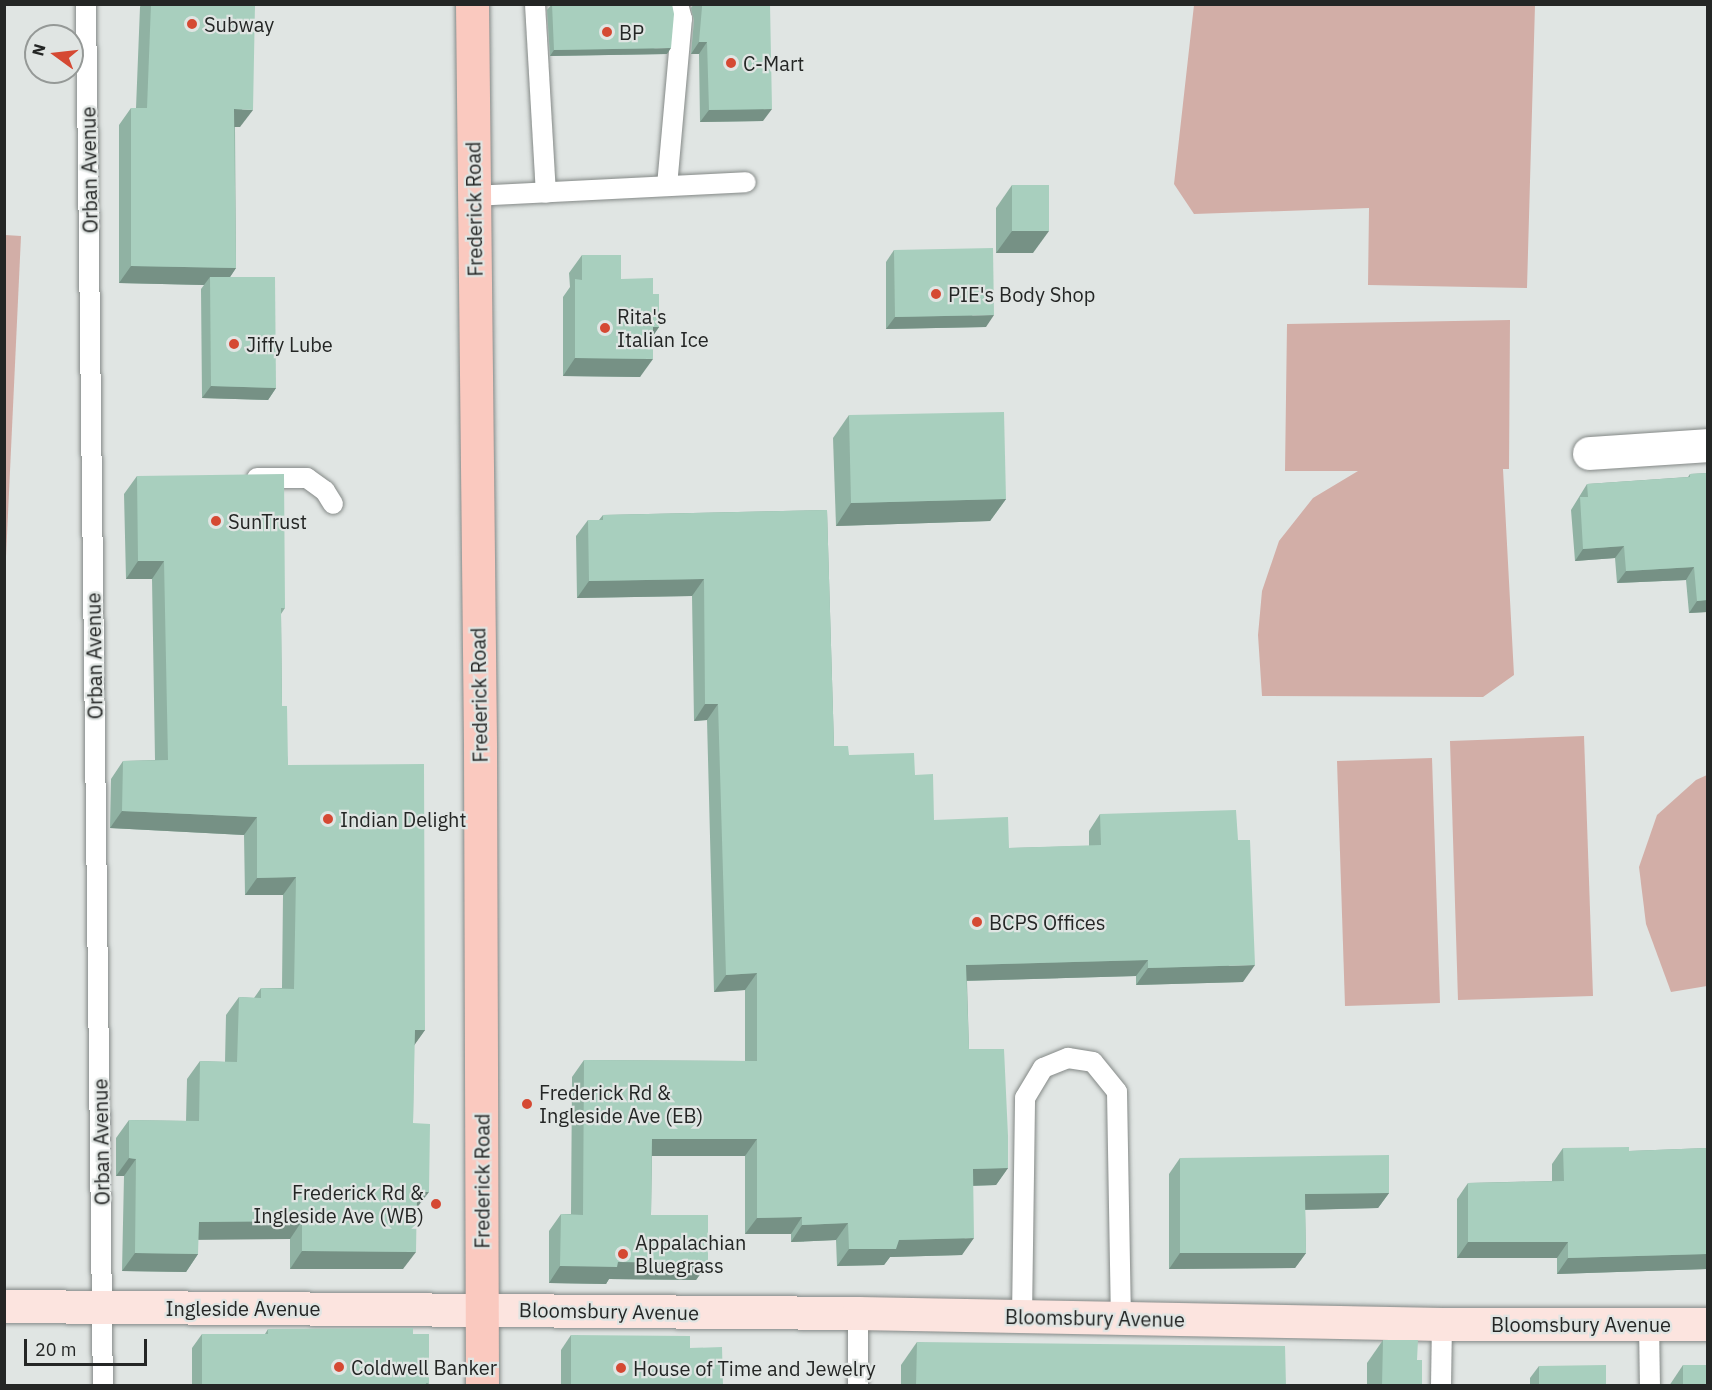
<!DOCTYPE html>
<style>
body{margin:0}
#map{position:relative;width:1712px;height:1390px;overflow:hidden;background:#e0e5e3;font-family:"IBM Plex Sans",sans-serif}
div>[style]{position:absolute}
.green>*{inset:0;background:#d2aea7}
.roads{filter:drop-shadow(0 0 2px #848987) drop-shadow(0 0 2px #848987)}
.lane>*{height:20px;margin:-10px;padding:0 10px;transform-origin:10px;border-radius:10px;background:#fff}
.street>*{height:33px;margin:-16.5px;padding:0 16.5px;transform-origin:16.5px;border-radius:16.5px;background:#fff}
.secondary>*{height:33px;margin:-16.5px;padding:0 16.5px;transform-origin:16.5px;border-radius:16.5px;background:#fce4df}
.primary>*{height:33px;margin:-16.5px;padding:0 16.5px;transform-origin:16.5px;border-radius:16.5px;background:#fac9bf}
.wall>*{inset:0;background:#90b2a3}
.shaded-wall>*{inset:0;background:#769185}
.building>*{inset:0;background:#a8cfbe}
.dots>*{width:16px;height:16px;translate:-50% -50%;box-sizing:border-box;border:3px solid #e0e5e3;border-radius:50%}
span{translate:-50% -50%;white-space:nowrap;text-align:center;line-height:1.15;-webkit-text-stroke:4.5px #e0e5e3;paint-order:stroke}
.poi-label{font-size:20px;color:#242625}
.left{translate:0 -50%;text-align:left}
.right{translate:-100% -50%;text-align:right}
.street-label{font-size:20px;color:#242625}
.frame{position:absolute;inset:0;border:6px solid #242625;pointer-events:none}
.north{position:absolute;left:24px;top:24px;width:60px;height:60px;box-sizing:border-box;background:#e0e5e3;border:2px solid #959997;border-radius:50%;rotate:285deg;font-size:16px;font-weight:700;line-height:24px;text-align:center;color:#242625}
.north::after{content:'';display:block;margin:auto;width:21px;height:27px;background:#d54933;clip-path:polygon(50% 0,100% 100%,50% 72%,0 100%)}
.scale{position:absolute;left:24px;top:1339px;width:123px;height:27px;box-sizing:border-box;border:3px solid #242625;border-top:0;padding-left:8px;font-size:18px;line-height:21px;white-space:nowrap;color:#242625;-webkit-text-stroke:4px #e0e5e3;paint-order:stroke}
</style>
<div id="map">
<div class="green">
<div style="clip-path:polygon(1194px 5px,1535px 5px,1527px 288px,1368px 285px,1369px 208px,1194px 214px,1174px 184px)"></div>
<div style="clip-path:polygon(5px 235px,21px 236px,5px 578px,4px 235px)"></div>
<div style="clip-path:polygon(1510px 320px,1509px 469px,1503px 469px,1514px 675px,1483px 697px,1262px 696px,1258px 635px,1262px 591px,1279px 541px,1313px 498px,1358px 471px,1285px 471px,1287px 324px)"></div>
<div style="clip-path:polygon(1584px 736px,1593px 996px,1458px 1000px,1450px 741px)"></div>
<div style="clip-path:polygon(1432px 758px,1440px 1003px,1345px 1006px,1337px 761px)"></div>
<div style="clip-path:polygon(1707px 775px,1707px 986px,1671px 992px,1646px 924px,1639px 867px,1657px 815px,1696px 780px)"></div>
</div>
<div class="roads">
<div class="lane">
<div style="left:86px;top:4px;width:1382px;rotate:89.3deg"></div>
<div style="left:535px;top:4px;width:189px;rotate:86.7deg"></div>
<div style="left:667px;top:186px;width:168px;rotate:-84.9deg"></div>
<div style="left:682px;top:19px;width:16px;rotate:-105deg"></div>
<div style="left:473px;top:196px;width:273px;rotate:-2.9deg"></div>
<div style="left:257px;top:478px;width:50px"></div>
<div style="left:307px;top:478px;width:22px;rotate:36deg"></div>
<div style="left:325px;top:491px;width:15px;rotate:58deg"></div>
<div style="left:1022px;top:1317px;width:219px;rotate:-89.2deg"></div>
<div style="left:1025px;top:1098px;width:35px;rotate:-59deg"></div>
<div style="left:1043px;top:1068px;width:27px;rotate:-22deg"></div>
<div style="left:1068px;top:1058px;width:25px;rotate:9deg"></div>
<div style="left:1093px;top:1062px;width:38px;rotate:51deg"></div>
<div style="left:1117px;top:1092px;width:226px;rotate:89deg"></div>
<div style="left:1649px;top:1324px;width:62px;rotate:89.1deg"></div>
<div style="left:858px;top:1386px;width:73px;rotate:-90deg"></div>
<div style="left:1441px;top:1386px;width:62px;rotate:-89.1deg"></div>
</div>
<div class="street">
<div style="left:1589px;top:453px;width:119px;rotate:-3.8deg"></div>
</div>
<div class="secondary">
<div style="left:4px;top:1306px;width:854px;rotate:0.47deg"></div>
<div style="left:858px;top:1313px;width:584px;rotate:1.08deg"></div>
<div style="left:1442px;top:1324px;width:266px"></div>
</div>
<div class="primary">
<div style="left:472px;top:4px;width:744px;rotate:89.38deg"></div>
<div style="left:480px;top:748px;width:638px;rotate:89.82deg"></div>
</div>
</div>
<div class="wall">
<div style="clip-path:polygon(141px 4px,255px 4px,240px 127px,235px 127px,236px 268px,230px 277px,276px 388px,268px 400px,202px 398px,201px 289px,204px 285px,119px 283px,119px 125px,131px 108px,136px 108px,140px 7px)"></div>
<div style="clip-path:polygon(552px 4px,667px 54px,550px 56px,547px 10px)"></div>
<div style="clip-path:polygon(694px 4px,770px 4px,763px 121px,700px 122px,699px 54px,691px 54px,694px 20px,691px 8px)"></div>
<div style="clip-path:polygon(1012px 185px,1033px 253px,996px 253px,996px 208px)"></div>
<div style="clip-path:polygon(894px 250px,986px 327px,886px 329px,886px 262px)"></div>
<div style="clip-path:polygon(582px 255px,621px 279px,653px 294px,659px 327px,653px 336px,640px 377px,563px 376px,563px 297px,570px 287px,569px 273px)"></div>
<div style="clip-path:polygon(849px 415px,1006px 499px,990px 521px,836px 526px,833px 438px)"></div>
<div style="clip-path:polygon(1707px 473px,1707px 612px,1689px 613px,1686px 580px,1617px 583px,1615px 558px,1575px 561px,1571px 510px,1587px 484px,1688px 477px,1690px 474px)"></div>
<div style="clip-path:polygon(137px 476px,285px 608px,281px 614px,282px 706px,288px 765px,425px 1030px,414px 1045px,413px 1123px,416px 1209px,403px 1269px,290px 1269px,290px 1239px,198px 1239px,198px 1254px,186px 1272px,122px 1271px,124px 1176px,116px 1176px,116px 1138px,129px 1120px,186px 1121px,187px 1079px,200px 1061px,225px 1062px,226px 1015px,239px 997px,254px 998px,261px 988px,282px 988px,283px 895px,245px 895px,244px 835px,110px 828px,111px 779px,123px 761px,155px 760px,152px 579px,126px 579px,124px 494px)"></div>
<div style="clip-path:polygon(827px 510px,834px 746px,849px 755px,915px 775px,934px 820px,1009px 848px,1089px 846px,1089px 831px,1100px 814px,1243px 982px,1136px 985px,1136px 976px,967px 981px,969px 1049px,1008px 1168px,996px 1185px,973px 1186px,962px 1255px,890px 1257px,884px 1265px,837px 1266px,836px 1240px,791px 1242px,791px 1234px,745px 1234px,745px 1156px,652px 1156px,651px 1215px,708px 1263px,696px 1280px,609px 1279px,606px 1284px,549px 1283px,549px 1231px,561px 1214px,571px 1214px,572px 1077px,584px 1060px,745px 1061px,745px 990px,714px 992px,707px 720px,694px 721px,692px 596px,577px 598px,576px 536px,588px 520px,599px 520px,603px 515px)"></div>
<div style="clip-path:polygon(1563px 1148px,1629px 1151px,1707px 1148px,1707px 1269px,1557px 1274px,1557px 1258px,1457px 1258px,1457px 1199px,1468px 1183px,1552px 1181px,1552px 1164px)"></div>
<div style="clip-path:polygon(1180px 1158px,1389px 1193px,1378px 1208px,1305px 1210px,1306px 1253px,1295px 1268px,1169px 1269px,1169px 1174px)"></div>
<div style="clip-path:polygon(268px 1329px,413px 1334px,429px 1383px,427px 1386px,192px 1386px,192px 1348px,202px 1334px,265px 1334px)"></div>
<div style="clip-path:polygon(571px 1335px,690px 1348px,723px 1386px,561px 1386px,561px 1350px)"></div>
<div style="clip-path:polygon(1383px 1340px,1417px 1360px,1422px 1386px,1367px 1386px,1367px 1363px)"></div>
<div style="clip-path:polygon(917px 1342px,1286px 1386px,901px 1386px,901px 1365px)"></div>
<div style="clip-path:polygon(1683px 1365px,1707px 1386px,1669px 1386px)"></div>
<div style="clip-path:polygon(1539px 1366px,1606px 1386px,1530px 1386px,1530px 1378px)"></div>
</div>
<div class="shaded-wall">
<div style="clip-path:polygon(699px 42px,707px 42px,699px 54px,691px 54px)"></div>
<div style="clip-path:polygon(671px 48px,667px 54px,550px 56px,554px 50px)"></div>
<div style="clip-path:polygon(234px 109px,253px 110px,240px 127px,222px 127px)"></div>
<div style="clip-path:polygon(772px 109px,763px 121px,700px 122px,709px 110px)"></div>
<div style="clip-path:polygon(1012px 231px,1049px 231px,1033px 253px,996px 253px)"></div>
<div style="clip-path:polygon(131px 266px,236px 268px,224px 286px,210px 277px,204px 285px,119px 283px)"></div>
<div style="clip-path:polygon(994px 315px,986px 327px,886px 329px,895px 317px)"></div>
<div style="clip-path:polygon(653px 327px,659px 327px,647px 344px)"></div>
<div style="clip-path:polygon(575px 358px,653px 359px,640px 377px,563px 376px)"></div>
<div style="clip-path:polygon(211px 386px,276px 388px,268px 400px,202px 398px)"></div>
<div style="clip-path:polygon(1006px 499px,990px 521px,836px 526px,851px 503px)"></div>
<div style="clip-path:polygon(1624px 546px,1615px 558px,1575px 561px,1583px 549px)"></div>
<div style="clip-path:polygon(138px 561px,164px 561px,152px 579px,126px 579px)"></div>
<div style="clip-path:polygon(1694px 567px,1686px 580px,1617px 583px,1626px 571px)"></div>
<div style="clip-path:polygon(704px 579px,692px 596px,577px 598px,589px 581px)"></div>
<div style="clip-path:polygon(1707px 600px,1707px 612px,1689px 613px,1697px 601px)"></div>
<div style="clip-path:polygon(705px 704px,718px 704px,707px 720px,694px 721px)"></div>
<div style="clip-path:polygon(122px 811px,257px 817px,244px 835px,110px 828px)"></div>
<div style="clip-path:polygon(296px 877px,283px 895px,245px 895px,257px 878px)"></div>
<div style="clip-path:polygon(1148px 960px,1136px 976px,955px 981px,966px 965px)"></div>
<div style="clip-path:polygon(1255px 965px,1243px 982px,1136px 985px,1148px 968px)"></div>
<div style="clip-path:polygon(757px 973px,745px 990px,714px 992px,726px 975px)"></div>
<div style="clip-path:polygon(415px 1030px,425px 1030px,413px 1047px)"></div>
<div style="clip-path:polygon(652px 1139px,757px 1139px,745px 1156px,640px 1156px)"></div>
<div style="clip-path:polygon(129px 1158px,136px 1159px,124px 1176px,116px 1176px)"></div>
<div style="clip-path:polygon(1008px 1168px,996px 1185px,961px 1186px,973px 1169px)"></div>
<div style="clip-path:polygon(417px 1191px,429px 1192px,416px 1209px)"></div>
<div style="clip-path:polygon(1389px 1193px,1378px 1208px,1294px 1210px,1305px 1194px)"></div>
<div style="clip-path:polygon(802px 1217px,791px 1234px,745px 1234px,757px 1218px)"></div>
<div style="clip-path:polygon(302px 1221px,290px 1239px,186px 1240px,199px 1222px)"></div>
<div style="clip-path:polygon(848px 1223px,836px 1240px,791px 1242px,802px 1225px)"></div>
<div style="clip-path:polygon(974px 1238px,962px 1255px,890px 1257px,884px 1265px,837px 1266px,849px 1249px,899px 1240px)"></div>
<div style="clip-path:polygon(1468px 1242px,1568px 1242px,1557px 1258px,1457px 1258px)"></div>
<div style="clip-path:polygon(302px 1251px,416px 1252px,403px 1269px,290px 1269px)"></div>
<div style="clip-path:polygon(135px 1253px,198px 1254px,186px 1272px,122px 1271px)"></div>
<div style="clip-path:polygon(1180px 1253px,1306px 1253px,1295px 1268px,1169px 1269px)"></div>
<div style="clip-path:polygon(1707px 1254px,1707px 1269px,1557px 1274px,1568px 1258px)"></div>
<div style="clip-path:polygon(618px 1262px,708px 1263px,696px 1280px,609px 1279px,606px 1284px,549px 1283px,560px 1266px)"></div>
</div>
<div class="building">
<div style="clip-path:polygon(151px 4px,255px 4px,253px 110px,234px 109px,236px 268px,131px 266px,131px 108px,147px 108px)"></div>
<div style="clip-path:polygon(552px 4px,672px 4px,674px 14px,671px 48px,554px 50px)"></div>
<div style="clip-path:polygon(702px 4px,770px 4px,772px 109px,709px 110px,707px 42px,699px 42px,702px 7px)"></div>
<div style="clip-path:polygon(1012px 185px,1049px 185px,1049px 231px,1012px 231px)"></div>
<div style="clip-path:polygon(993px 248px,994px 315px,895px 317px,894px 250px)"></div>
<div style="clip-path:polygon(582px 255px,621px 255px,621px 279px,653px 278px,653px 294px,659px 294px,659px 327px,653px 327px,653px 359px,575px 358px,575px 279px,582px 280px)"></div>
<div style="clip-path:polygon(210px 277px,275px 277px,276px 388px,211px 386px)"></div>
<div style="clip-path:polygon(1004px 412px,1006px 499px,851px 503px,849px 415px)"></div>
<div style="clip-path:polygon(1707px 473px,1707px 600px,1697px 601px,1694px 567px,1626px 571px,1624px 546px,1583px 549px,1580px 497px,1588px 497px,1587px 484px,1690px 477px,1690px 474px)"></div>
<div style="clip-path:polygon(284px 474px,285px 608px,281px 608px,282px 706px,287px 706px,288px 765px,424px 764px,425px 1030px,415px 1030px,413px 1123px,430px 1124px,429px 1192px,417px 1191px,416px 1252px,302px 1251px,302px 1221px,199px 1222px,198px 1254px,135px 1253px,136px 1159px,129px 1158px,129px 1120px,199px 1121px,200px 1061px,237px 1062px,239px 997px,261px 998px,261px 988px,294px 989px,296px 877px,257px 878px,257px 817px,122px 811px,123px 761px,168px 760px,164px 561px,138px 561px,137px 476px)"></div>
<div style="clip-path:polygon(827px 510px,834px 746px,848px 746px,849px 755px,914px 753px,915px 775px,933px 774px,934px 820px,1008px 817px,1009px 848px,1101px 845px,1100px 814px,1236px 810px,1238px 840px,1250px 840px,1255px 965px,1148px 968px,1148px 960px,966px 965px,969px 1049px,1004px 1049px,1008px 1136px,1008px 1168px,973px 1169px,974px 1238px,899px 1240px,896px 1249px,849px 1249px,848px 1223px,802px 1225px,802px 1217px,757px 1218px,757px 1139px,652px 1139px,651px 1215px,708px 1215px,708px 1263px,618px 1262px,617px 1267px,560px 1266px,561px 1214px,583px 1215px,584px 1060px,757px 1061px,757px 973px,726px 975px,718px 704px,705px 704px,704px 579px,589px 581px,588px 520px,603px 520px,603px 515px)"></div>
<div style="clip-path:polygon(1629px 1147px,1629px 1151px,1707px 1148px,1707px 1254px,1568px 1258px,1568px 1242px,1468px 1242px,1468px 1183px,1564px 1181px,1563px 1148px)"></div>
<div style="clip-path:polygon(1389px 1155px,1389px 1193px,1305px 1194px,1306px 1253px,1180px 1253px,1180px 1158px)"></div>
<div style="clip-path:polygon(413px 1328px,413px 1334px,429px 1334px,429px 1383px,426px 1383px,426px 1386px,202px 1386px,202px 1334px,268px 1334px,268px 1329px)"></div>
<div style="clip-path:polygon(571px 1335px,690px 1336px,690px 1348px,722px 1347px,723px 1386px,571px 1386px)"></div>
<div style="clip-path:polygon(1383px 1340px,1418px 1340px,1417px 1360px,1422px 1360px,1422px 1386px,1382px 1386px)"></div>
<div style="clip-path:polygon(917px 1342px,1285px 1346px,1286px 1386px,916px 1386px)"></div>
<div style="clip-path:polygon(1606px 1365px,1606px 1386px,1539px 1386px,1539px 1366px)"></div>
<div style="clip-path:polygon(1683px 1365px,1707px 1365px,1707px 1386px,1683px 1386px)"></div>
</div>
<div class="dots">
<div style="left:192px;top:24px;background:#d54933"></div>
<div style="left:607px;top:32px;background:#d54933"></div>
<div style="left:731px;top:63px;background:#d54933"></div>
<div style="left:936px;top:294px;background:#d54933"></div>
<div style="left:605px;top:328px;background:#d54933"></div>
<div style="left:234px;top:344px;background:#d54933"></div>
<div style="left:216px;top:521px;background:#d54933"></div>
<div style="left:328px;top:819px;background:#d54933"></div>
<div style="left:977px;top:922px;background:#d54933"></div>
<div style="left:527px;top:1104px;background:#d54933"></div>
<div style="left:436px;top:1204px;background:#d54933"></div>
<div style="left:623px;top:1254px;background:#d54933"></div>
<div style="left:339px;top:1367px;background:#d54933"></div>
<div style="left:621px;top:1368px;background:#d54933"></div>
</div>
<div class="poi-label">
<span class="left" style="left:204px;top:24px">Subway</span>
<span class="left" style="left:619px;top:32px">BP</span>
<span class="left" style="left:743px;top:63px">C-Mart</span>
<span class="left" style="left:948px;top:294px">PIE's Body Shop</span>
<span class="left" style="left:617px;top:328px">Rita's<br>Italian Ice</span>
<span class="left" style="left:246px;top:344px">Jiffy Lube</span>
<span class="left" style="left:228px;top:521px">SunTrust</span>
<span class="left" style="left:340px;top:819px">Indian Delight</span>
<span class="left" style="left:989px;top:922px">BCPS Offices</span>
<span class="left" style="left:539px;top:1104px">Frederick Rd &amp;<br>Ingleside Ave (EB)</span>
<span class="right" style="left:424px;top:1204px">Frederick Rd &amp;<br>Ingleside Ave (WB)</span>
<span class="left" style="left:635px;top:1254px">Appalachian<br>Bluegrass</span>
<span class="left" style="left:351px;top:1367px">Coldwell Banker</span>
<span class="left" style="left:633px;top:1368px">House of Time and Jewelry</span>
</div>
<div class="street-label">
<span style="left:89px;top:170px;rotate:-91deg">Orban Avenue</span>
<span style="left:474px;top:209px;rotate:-91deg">Frederick Road</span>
<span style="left:94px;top:656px;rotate:-91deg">Orban Avenue</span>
<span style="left:479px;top:695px;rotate:-91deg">Frederick Road</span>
<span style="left:101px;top:1142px;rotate:-91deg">Orban Avenue</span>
<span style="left:482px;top:1181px;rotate:-90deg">Frederick Road</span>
<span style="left:243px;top:1308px">Ingleside Avenue</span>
<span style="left:609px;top:1311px;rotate:1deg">Bloomsbury Avenue</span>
<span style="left:1095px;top:1318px;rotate:1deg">Bloomsbury Avenue</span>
<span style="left:1581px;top:1324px">Bloomsbury Avenue</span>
</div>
<div class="frame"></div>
<div class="north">N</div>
<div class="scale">20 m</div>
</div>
